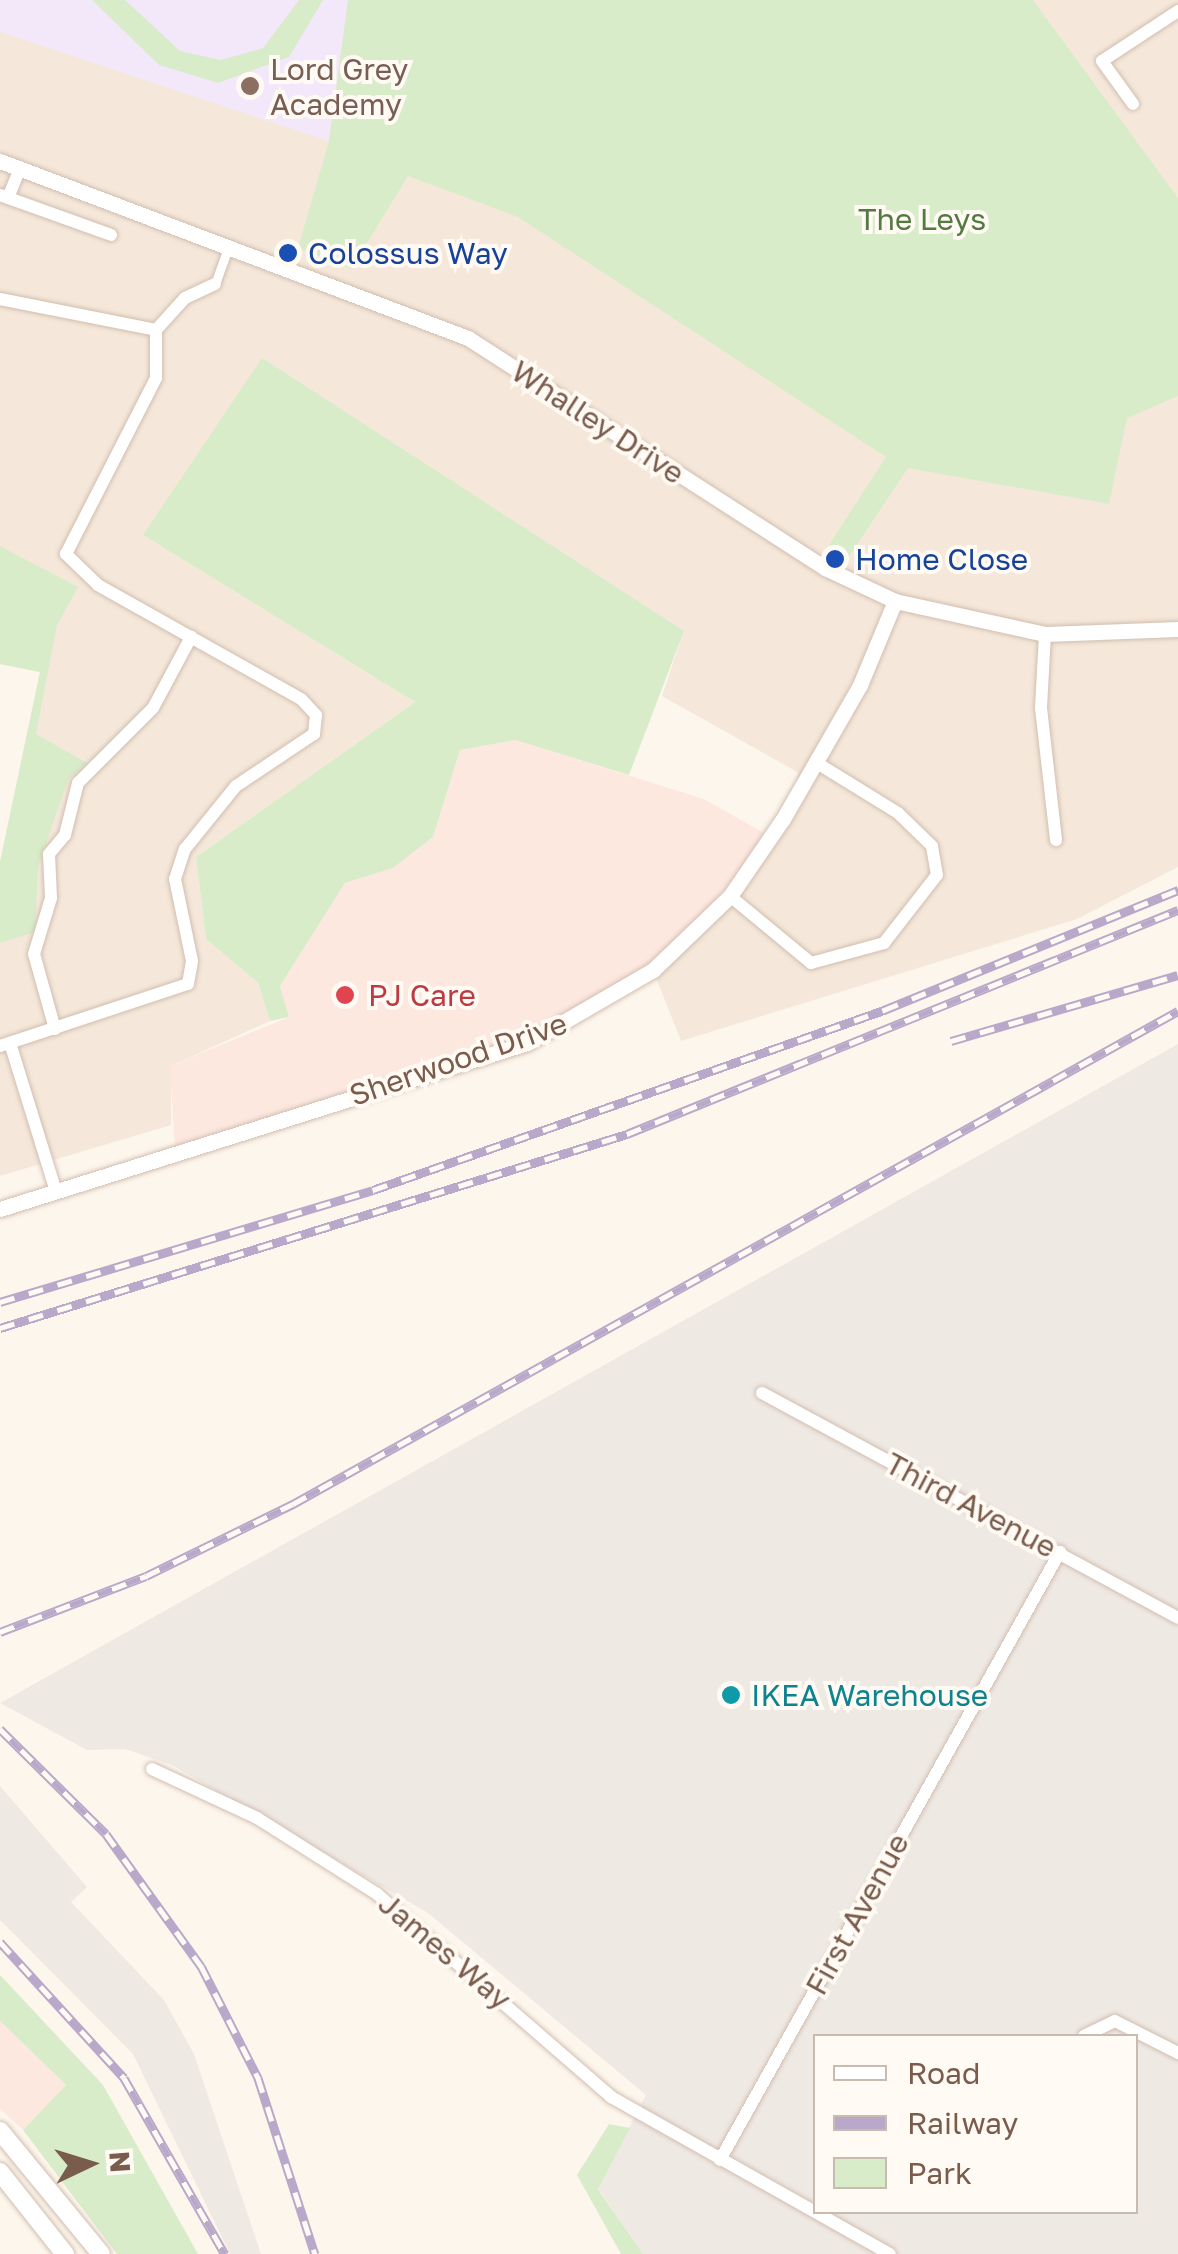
<!DOCTYPE html>
<style>
body{margin:0}
#map{position:relative;width:1178px;height:2254px;overflow:hidden;background:#fdf6ec;font-family:"Golos Text",sans-serif}
div>[style]{position:absolute}
.residential>*{inset:0;background:#f5e8da}
.commercial>*{inset:0;background:#fde8e0}
.industrial>*{inset:0;background:#efe9e4}
.education>*{inset:0;background:#f3e8fa}
.green>*{inset:0;background:#d8ecc9}
.roads{filter:drop-shadow(0 0 2px #d1beb0) drop-shadow(0 0 2px #d1beb0)}
.pedestrian>*{height:9px;margin:-4.5px;padding:0 4.5px;transform-origin:4.5px;border-radius:4.5px;background:#fff}
.minor>*{height:12px;margin:-6px;padding:0 6px;transform-origin:6px;border-radius:6px;background:#fff}
.tertiary>*{height:15px;margin:-7.5px;padding:0 7.5px;transform-origin:7.5px;border-radius:7.5px;background:#fff}
.secondary>*{height:18px;margin:-9px;padding:0 9px;transform-origin:9px;border-radius:9px;background:#fff}
.rail>*{height:9px;margin-top:-4.5px;transform-origin:0;background:repeating-linear-gradient(90deg,#fffaf3 0 15px,#b9a8c9 0 30px);box-sizing:border-box;border-block:2px solid #b9a8c9}
.dots>*{width:28px;height:28px;translate:-50% -50%;box-sizing:border-box;border:5px solid #fffaf3;border-radius:50%}
span{translate:-50% -50%;white-space:nowrap;text-align:center;line-height:1.15;-webkit-text-stroke:8px #fffaf3;paint-order:stroke}
.education-label{font-size:30px;color:#785e54}
.left{translate:0 -50%;text-align:left}
.park-label{font-size:30px;color:#537a41}
.transit-label{font-size:30px;color:#164399}
.street-label{font-size:30px;color:#7a5c4d}
.health-label{font-size:30px;color:#be3a42}
.culture-label{font-size:30px;color:#0d838f}
.legend{position:absolute;left:813px;top:2034px;width:325px;height:180px;box-sizing:border-box;background:#fffaf3;border:2px solid #cabbb1;margin:0;padding:12px 18px;list-style:none;font-size:30px;color:#7a5c4d}
.legend li{display:flex;align-items:center;gap:20px;height:50px}
.legend b{width:50px;border:2px solid #cabbb1}
.north{position:absolute;left:40px;top:2114px;width:100px;height:100px;-webkit-text-stroke:8px #fffaf3;paint-order:stroke;rotate:86deg;font-size:28px;font-weight:700;line-height:40px;text-align:center;color:#7a5c4d}
.north::after{content:'';display:block;margin:auto;width:35px;height:45px;background:#7a5c4d;clip-path:polygon(50% 0,100% 100%,50% 72%,0 100%)}
</style>
<div id="map">
<div class="residential">
<div style="clip-path:polygon(0 0,1178px 0,1178px 867px,1077px 919px,681px 1041px,653px 970px,730px 896px,783px 819px,799px 773px,662px 696px,684px 630px,143px 535px,415px 702px,196px 857px,206px 939px,258px 983px,270px 1021px,171px 1066px,171px 1125px,0 1176px,0 862px,40px 672px,0 664px)"></div>
</div>
<div class="commercial">
<div style="clip-path:polygon(515px 740px,704px 799px,771px 837px,653px 970px,527px 1043px,175px 1151px,170px 1066px,289px 1017px,280px 986px,345px 883px,393px 868px,433px 837px,460px 750px)"></div>
<div style="clip-path:polygon(0 2021px,67px 2086px,23px 2130px,0 2109px)"></div>
</div>
<div class="industrial">
<div style="clip-path:polygon(evenodd,1178px 1044px,1178px 2254px,643px 2254px,598px 2188px,646px 2095px,428px 1913px,172px 1765px,125px 1749px,87px 1750px,0 1703px,1178px 1044px,816px 2036px,1136px 2036px,1136px 2212px,816px 2212px,816px 2036px)"></div>
<div style="clip-path:polygon(0 1786px,87px 1887px,71px 1902px,164px 2000px,194px 2054px,261px 2254px,230px 2254px,133px 2054px,0 1920px)"></div>
</div>
<div class="education">
<div style="clip-path:polygon(0 0,348px 0,329px 141px,0 32px)"></div>
</div>
<div class="green">
<div style="clip-path:polygon(92px 0,125px 0,180px 51px,221px 60px,263px 48px,299px 0,323px 0,289px 57px,218px 83px,159px 65px)"></div>
<div style="clip-path:polygon(348px 0,1033px 0,1178px 198px,1178px 396px,1127px 418px,1109px 504px,908px 468px,848px 558px,829px 545px,886px 457px,518px 217px,408px 176px,351px 269px,298px 248px,329px 141px)"></div>
<div style="clip-path:polygon(262px 358px,684px 631px,629px 775px,515px 740px,460px 750px,433px 837px,393px 868px,345px 883px,280px 986px,289px 1017px,270px 1021px,258px 983px,206px 939px,196px 857px,415px 702px,143px 535px)"></div>
<div style="clip-path:polygon(0 546px,78px 587px,57px 625px,36px 734px,87px 763px,68px 780px,38px 867px,35px 932px,0 943px,0 862px,40px 672px,0 664px)"></div>
<div style="clip-path:polygon(0 1975px,103px 2085px,198px 2254px,117px 2254px,23px 2130px,66px 2085px,0 2021px)"></div>
<div style="clip-path:polygon(609px 2124px,630px 2128px,598px 2189px,643px 2254px,621px 2254px,577px 2175px)"></div>
</div>
<div class="roads">
<div class="pedestrian">
<div style="left:215px;top:284px;width:41px;rotate:-70.3deg"></div>
</div>
<div class="minor">
<div style="left:1133px;top:104px;width:53px;rotate:-125.8deg"></div>
<div style="left:1102px;top:61px;width:91px;rotate:-33.3deg"></div>
<div style="left:0;top:195px;width:118px;rotate:19.8deg"></div>
<div style="left:8px;top:198px;width:32px;rotate:-68deg"></div>
<div style="left:0;top:299px;width:159px;rotate:11.2deg"></div>
<div style="left:156px;top:330px;width:43px;rotate:-47.8deg"></div>
<div style="left:185px;top:298px;width:33px;rotate:-25deg"></div>
<div style="left:1045px;top:634px;width:74px;rotate:93.1deg"></div>
<div style="left:1041px;top:708px;width:133px;rotate:83.5deg"></div>
<div style="left:730px;top:896px;width:105px;rotate:39.6deg"></div>
<div style="left:811px;top:963px;width:76px;rotate:-15.3deg"></div>
<div style="left:884px;top:943px;width:86px;rotate:-52.1deg"></div>
<div style="left:937px;top:875px;width:29px;rotate:-100deg"></div>
<div style="left:932px;top:846px;width:47px;rotate:-135.9deg"></div>
<div style="left:898px;top:813px;width:95px;rotate:-148.3deg"></div>
<div style="left:55px;top:1029px;width:78px;rotate:-105.6deg"></div>
<div style="left:34px;top:954px;width:59px;rotate:-73.1deg"></div>
<div style="left:51px;top:898px;width:44px;rotate:-92.6deg"></div>
<div style="left:49px;top:854px;width:25px;rotate:-50deg"></div>
<div style="left:65px;top:835px;width:54px;rotate:-76deg"></div>
<div style="left:78px;top:783px;width:106px;rotate:-45deg"></div>
<div style="left:153px;top:708px;width:81px;rotate:-61.8deg"></div>
<div style="left:10px;top:1043px;width:156px;rotate:72.8deg"></div>
<div style="left:0;top:1046px;width:198px;rotate:-18.3deg"></div>
<div style="left:188px;top:984px;width:23px;rotate:-80deg"></div>
<div style="left:192px;top:961px;width:84px;rotate:-101.7deg"></div>
<div style="left:175px;top:879px;width:32px;rotate:-72deg"></div>
<div style="left:185px;top:849px;width:81px;rotate:-51deg"></div>
<div style="left:236px;top:786px;width:94px;rotate:-33.7deg"></div>
<div style="left:314px;top:734px;width:19px;rotate:-84deg"></div>
<div style="left:316px;top:715px;width:22px;rotate:-133deg"></div>
<div style="left:301px;top:699px;width:233px;rotate:-150.7deg"></div>
<div style="left:98px;top:585px;width:45px;rotate:-135.9deg"></div>
<div style="left:66px;top:554px;width:198px;rotate:-62.9deg"></div>
<div style="left:156px;top:378px;width:48px;rotate:-90deg"></div>
<div style="left:762px;top:1393px;width:473px;rotate:28.4deg"></div>
<div style="left:152px;top:1769px;width:116px;rotate:25deg"></div>
<div style="left:257px;top:1818px;width:142px;rotate:32.3deg"></div>
<div style="left:377px;top:1894px;width:310px;rotate:40.9deg"></div>
<div style="left:611px;top:2097px;width:320px;rotate:29.4deg"></div>
<div style="left:1084px;top:2036px;width:34px;rotate:-26deg"></div>
<div style="left:1115px;top:2021px;width:71px;rotate:26.9deg"></div>
<div style="left:720px;top:2160px;width:697px;rotate:-60.79deg"></div>
</div>
<div class="tertiary">
<div style="left:0;top:161px;width:500px;rotate:20.72deg"></div>
<div style="left:468px;top:338px;width:425px;rotate:32.8deg"></div>
<div style="left:825px;top:568px;width:77px;rotate:25.2deg"></div>
<div style="left:895px;top:601px;width:154px;rotate:12.4deg"></div>
<div style="left:1045px;top:634px;width:133px;rotate:-2.2deg"></div>
<div style="left:0;top:1209px;width:553px;rotate:-17.48deg"></div>
<div style="left:527px;top:1043px;width:146px;rotate:-30.1deg"></div>
<div style="left:653px;top:970px;width:107px;rotate:-43.9deg"></div>
<div style="left:730px;top:896px;width:93px;rotate:-55.5deg"></div>
<div style="left:783px;top:819px;width:155px;rotate:-60.1deg"></div>
<div style="left:860px;top:685px;width:91px;rotate:-67.4deg"></div>
</div>
<div class="secondary">
<div style="left:0;top:2131px;width:159px;rotate:50.6deg"></div>
<div style="left:0;top:2172px;width:105px;rotate:51.6deg"></div>
</div>
</div>
<div class="rail">
<div style="left:951px;top:1041px;width:236px;rotate:-16.2deg"></div>
<div style="left:0;top:1302px;width:389px;rotate:-16.7deg"></div>
<div style="left:373px;top:1190px;width:542px;rotate:-19.4deg"></div>
<div style="left:884px;top:1010px;width:318px;rotate:-22.2deg"></div>
<div style="left:0;top:1328px;width:656px;rotate:-17.19deg"></div>
<div style="left:627px;top:1134px;width:595px;rotate:-22.12deg"></div>
<div style="left:0;top:1632px;width:156px;rotate:-21deg"></div>
<div style="left:146px;top:1576px;width:164px;rotate:-26.1deg"></div>
<div style="left:293px;top:1504px;width:1013px;rotate:-29.12deg"></div>
<div style="left:0;top:1729px;width:149px;rotate:44.7deg"></div>
<div style="left:106px;top:1834px;width:163px;rotate:54.3deg"></div>
<div style="left:201px;top:1966px;width:126px;rotate:63deg"></div>
<div style="left:258px;top:2078px;width:185px;rotate:72.1deg"></div>
<div style="left:0;top:1942px;width:184px;rotate:47.6deg"></div>
<div style="left:124px;top:2078px;width:203px;rotate:60.2deg"></div>
</div>
<div class="dots">
<div style="left:250px;top:86px;background:#8d6e63"></div>
<div style="left:288px;top:253px;background:#1a4fb4"></div>
<div style="left:835px;top:559px;background:#1a4fb4"></div>
<div style="left:345px;top:995px;background:#e0444e"></div>
<div style="left:731px;top:1695px;background:#0f9aa8"></div>
</div>
<div class="education-label">
<span class="left" style="left:270px;top:86px">Lord Grey<br>Academy</span>
</div>
<div class="park-label">
<span style="left:922px;top:219px">The Leys</span>
</div>
<div class="transit-label">
<span class="left" style="left:308px;top:253px">Colossus Way</span>
<span class="left" style="left:855px;top:559px">Home Close</span>
</div>
<div class="street-label">
<span style="left:598px;top:422px;rotate:33deg">Whalley Drive</span>
<span style="left:458px;top:1059px;rotate:-19deg">Sherwood Drive</span>
<span style="left:971px;top:1505px;rotate:28deg">Third Avenue</span>
<span style="left:857px;top:1914px;rotate:-61deg">First Avenue</span>
<span style="left:445px;top:1951px;rotate:40deg">James Way</span>
</div>
<div class="health-label">
<span class="left" style="left:368px;top:995px">PJ Care</span>
</div>
<div class="culture-label">
<span class="left" style="left:751px;top:1695px">IKEA Warehouse</span>
</div>
<ul class="legend">
<li><b style="height:12px;background:#fff"></b>Road</li>
<li><b style="height:12px;background:#b9a8c9"></b>Railway</li>
<li><b style="height:28px;background:#d8ecc9"></b>Park</li>
</ul>
<div class="north">N</div>
</div>
